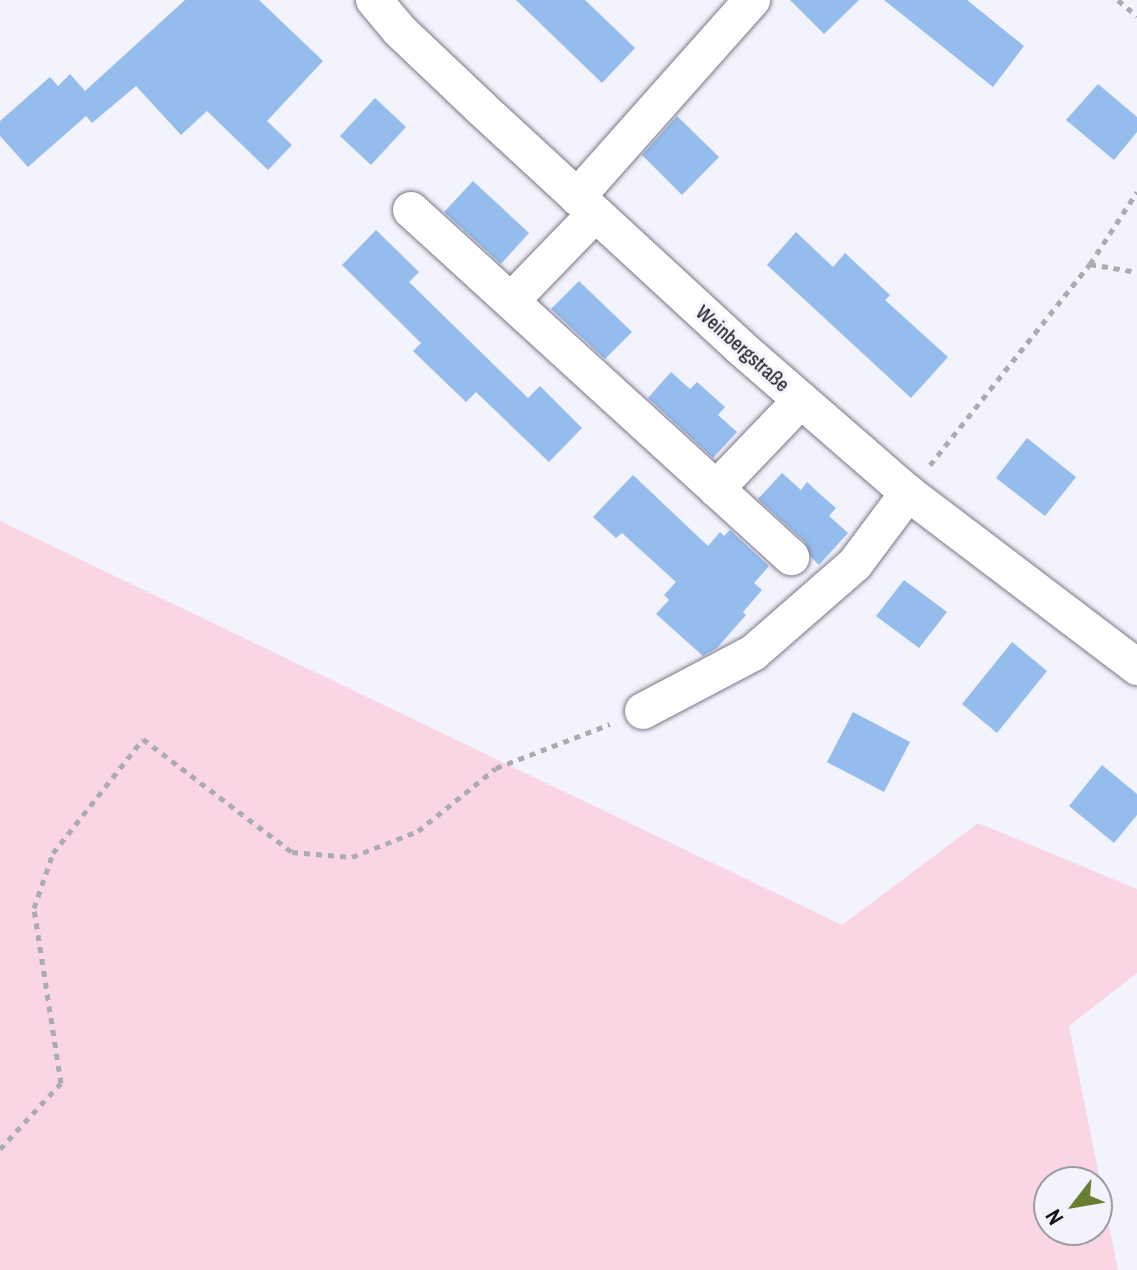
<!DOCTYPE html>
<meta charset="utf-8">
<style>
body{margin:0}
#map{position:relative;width:1137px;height:1270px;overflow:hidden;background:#f3f3fe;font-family:"Archivo Narrow",sans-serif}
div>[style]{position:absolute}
.green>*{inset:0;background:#fad6e5}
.building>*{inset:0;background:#94bced}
.path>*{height:5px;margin-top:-2.5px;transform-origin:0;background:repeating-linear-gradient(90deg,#ababb4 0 6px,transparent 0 12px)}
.roads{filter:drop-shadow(0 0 2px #787788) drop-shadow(0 0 2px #787788)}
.minor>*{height:36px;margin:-18px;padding:0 18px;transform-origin:18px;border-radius:18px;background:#fff}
span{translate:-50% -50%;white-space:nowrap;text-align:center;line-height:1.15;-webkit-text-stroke:6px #f3f3fe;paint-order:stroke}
.street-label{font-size:20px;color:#16161d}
.north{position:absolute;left:1033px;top:1166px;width:80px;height:80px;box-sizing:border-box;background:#f3f3fe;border:2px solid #9b9ba4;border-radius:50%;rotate:239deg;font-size:22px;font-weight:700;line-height:32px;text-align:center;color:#16161d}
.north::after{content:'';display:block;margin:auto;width:28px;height:36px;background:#687f31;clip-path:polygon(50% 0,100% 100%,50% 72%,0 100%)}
</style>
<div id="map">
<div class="green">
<div style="clip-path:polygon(evenodd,0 521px,842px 925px,978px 823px,1137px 889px,1137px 973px,1069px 1026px,1118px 1270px,0 1270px,0 521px,1097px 1182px,1097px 1230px,1049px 1230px,1049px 1182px,1097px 1182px)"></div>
</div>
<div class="building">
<div style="clip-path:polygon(185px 0,259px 0,323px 61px,267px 121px,292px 145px,268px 170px,207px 111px,181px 135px,136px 86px,92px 123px,86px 116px,28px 167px,0 136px,0 121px,50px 77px,58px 86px,70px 74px,85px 91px)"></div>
<div style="clip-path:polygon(516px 0,585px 0,635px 48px,602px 83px)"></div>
<div style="clip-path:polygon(790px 0,859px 0,824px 34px)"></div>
<div style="clip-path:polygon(884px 0,967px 0,1024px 46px,993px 87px)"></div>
<div style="clip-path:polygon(1098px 84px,1137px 117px,1137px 132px,1114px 160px,1066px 120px)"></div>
<div style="clip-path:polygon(375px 98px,406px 127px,371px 165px,340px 136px)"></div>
<div style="clip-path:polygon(677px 116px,719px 157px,682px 195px,642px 155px)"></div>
<div style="clip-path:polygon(473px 181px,529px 233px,501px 264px,444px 212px)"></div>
<div style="clip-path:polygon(376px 230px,419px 272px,409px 282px,528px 398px,540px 386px,582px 428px,549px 462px,476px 392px,466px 402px,413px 351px,421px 343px,342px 265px)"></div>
<div style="clip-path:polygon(796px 232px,833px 267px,845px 253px,890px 295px,885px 300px,948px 357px,911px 398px,767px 265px)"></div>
<div style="clip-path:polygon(579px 281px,632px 332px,605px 359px,551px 309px)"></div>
<div style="clip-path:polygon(671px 372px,690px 389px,697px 382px,725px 407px,718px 415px,737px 432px,713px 458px,648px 398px)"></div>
<div style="clip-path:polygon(1027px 438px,1076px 477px,1045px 516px,996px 478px)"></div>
<div style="clip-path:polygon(782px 473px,801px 490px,807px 482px,821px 495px,836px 508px,829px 516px,848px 533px,819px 565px,811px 557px,805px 542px,758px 499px)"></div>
<div style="clip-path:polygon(633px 475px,708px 546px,720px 532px,724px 536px,730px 530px,769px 566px,754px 583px,762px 590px,743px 612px,746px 615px,717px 648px,703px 656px,656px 614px,669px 600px,664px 595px,676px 582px,622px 533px,616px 538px,593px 517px)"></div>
<div style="clip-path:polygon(904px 580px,947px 612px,919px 648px,876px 616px)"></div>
<div style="clip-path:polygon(1012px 642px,1047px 671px,997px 733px,962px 704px)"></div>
<div style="clip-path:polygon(853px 712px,910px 742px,884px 792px,827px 762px)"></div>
<div style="clip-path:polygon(1102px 765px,1137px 794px,1137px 815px,1114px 843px,1069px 806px)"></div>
</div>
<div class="path">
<div style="left:1118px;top:0;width:25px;rotate:40deg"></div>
<div style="left:1090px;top:264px;width:48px;rotate:9.7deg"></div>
<div style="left:930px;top:465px;width:257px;rotate:-51.5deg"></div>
<div style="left:1090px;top:264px;width:86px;rotate:-56.9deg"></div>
<div style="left:0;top:1149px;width:90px;rotate:-47.3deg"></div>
<div style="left:61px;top:1083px;width:177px;rotate:-98.8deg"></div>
<div style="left:34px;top:908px;width:58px;rotate:-70.9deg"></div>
<div style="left:53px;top:853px;width:145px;rotate:-51.7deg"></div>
<div style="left:143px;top:739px;width:187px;rotate:37.2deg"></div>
<div style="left:292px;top:852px;width:60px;rotate:4.8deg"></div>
<div style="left:352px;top:857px;width:71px;rotate:-21.5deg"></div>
<div style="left:418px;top:831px;width:100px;rotate:-38.9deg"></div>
<div style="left:496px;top:768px;width:122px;rotate:-21.1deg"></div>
</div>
<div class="roads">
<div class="minor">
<div style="left:374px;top:0;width:39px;rotate:50deg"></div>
<div style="left:399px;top:30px;width:112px;rotate:43.5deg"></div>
<div style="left:480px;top:107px;width:354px;rotate:42.7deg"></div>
<div style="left:740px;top:347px;width:223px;rotate:41deg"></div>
<div style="left:908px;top:493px;width:288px;rotate:37.2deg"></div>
<div style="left:577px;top:197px;width:264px;rotate:-48.4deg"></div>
<div style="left:411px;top:210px;width:515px;rotate:42.4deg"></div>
<div style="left:511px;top:301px;width:121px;rotate:-46deg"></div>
<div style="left:716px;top:489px;width:123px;rotate:-46.3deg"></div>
<div style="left:643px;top:711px;width:124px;rotate:-27.8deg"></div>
<div style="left:753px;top:653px;width:135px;rotate:-41.1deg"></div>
<div style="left:855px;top:564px;width:89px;rotate:-53.3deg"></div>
</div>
</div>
<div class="street-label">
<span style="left:743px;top:348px;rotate:42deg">Weinbergstraße</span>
</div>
<div class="north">N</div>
</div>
